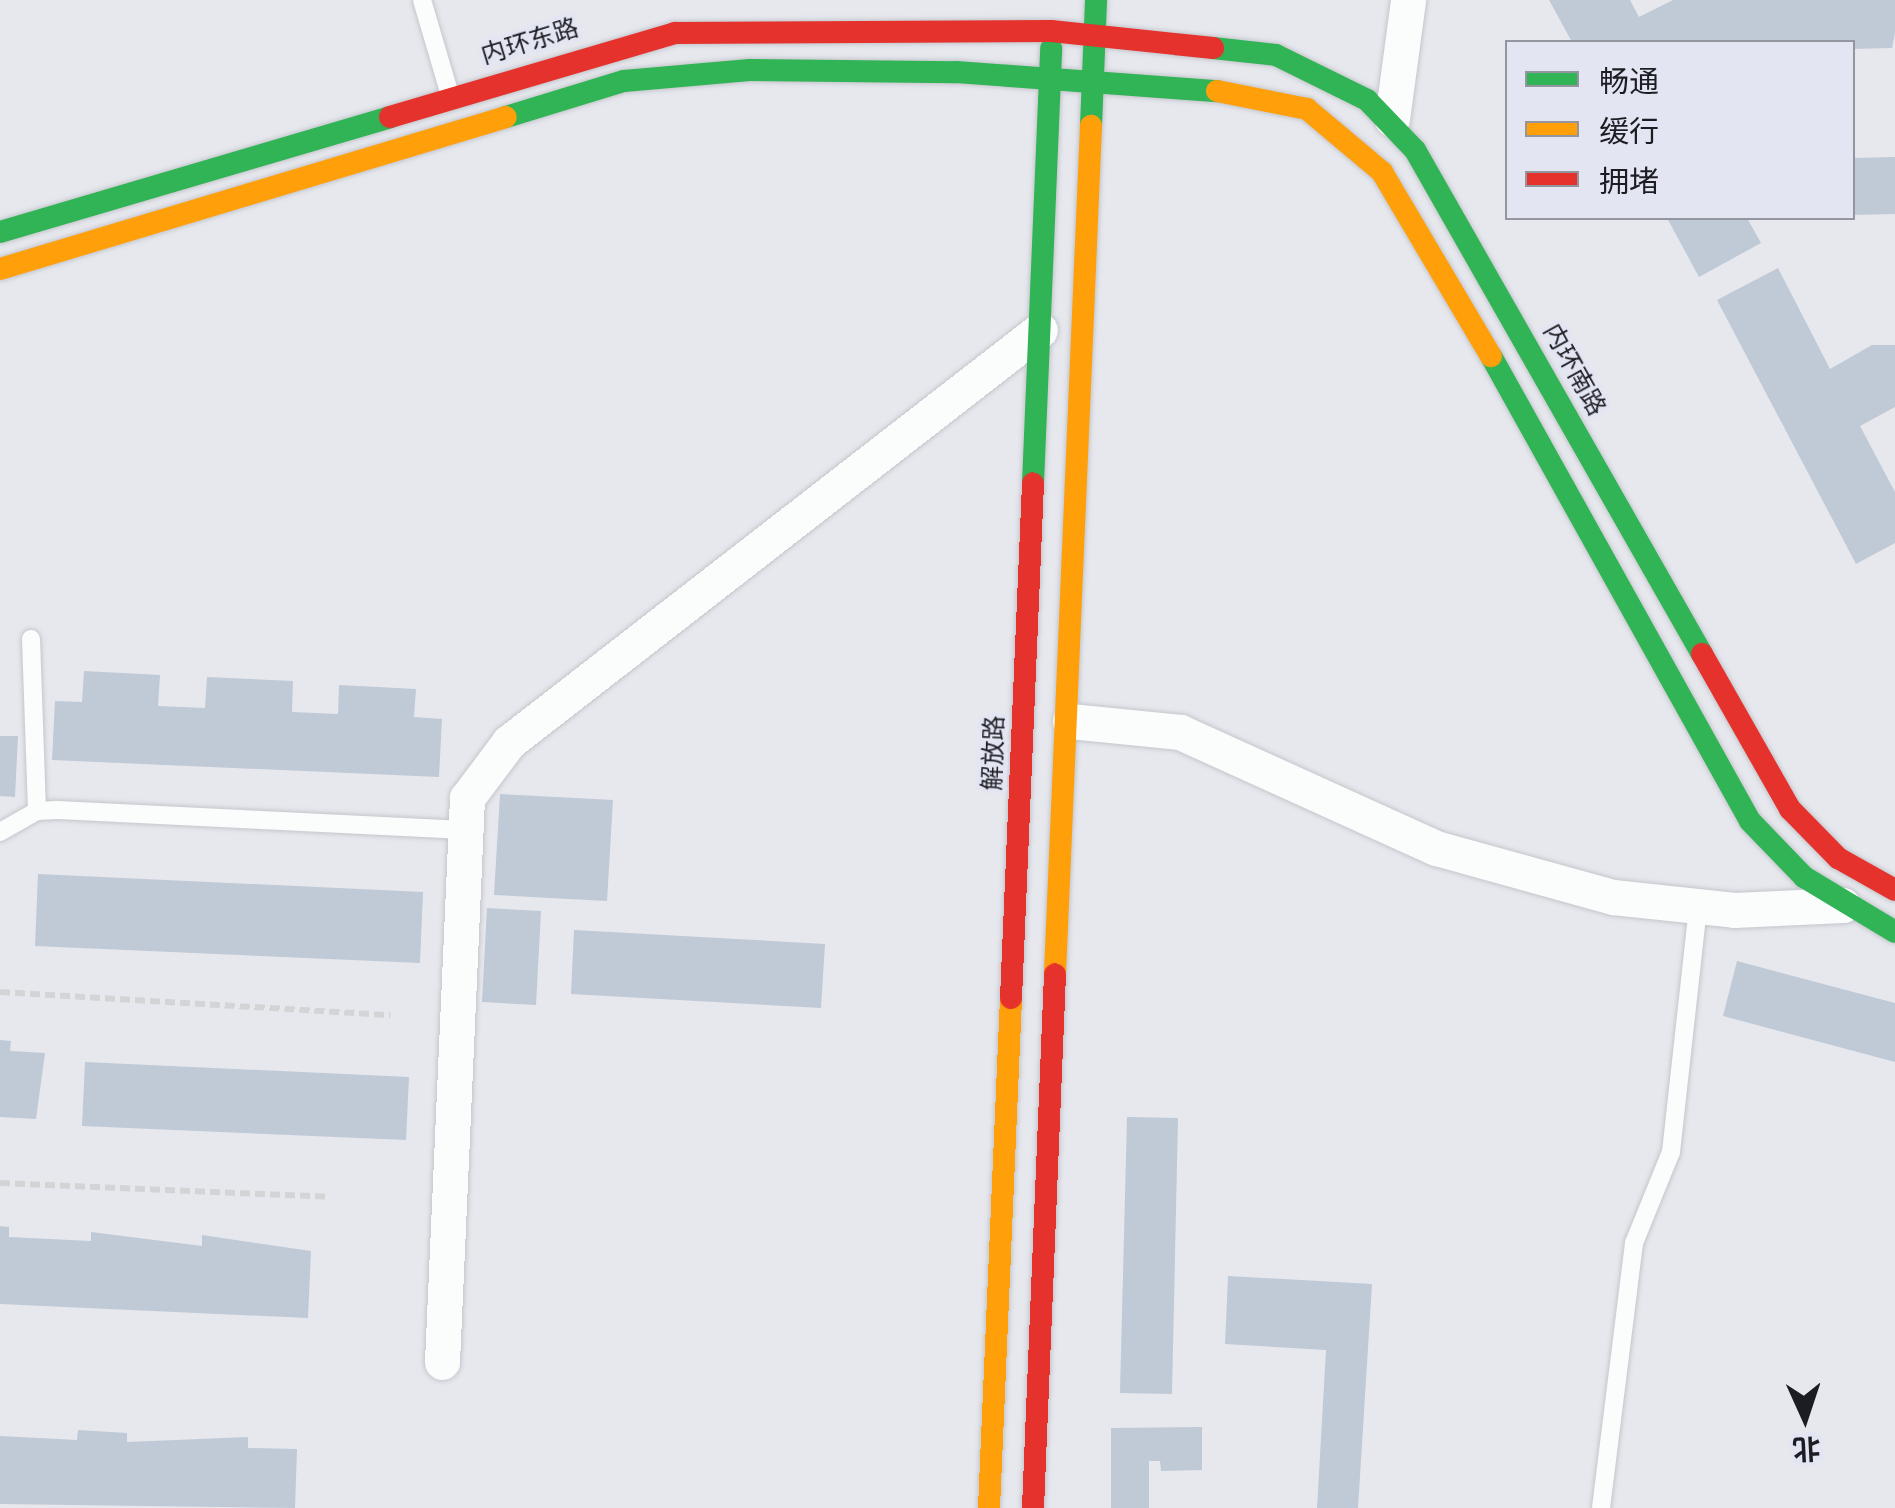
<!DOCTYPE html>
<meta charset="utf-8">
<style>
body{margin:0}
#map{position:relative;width:1895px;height:1508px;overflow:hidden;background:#e6e8ee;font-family:Bitter,"Noto Sans SC",serif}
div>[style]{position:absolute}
.building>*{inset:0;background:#c0c9d6}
.path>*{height:6px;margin-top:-3px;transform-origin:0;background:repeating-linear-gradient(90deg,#d3d4d5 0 10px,transparent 0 15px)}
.roads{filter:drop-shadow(0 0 2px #c5c6cb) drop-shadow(0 0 2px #c5c6cb)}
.lane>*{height:18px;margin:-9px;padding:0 9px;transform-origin:9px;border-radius:9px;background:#fbfcfc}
.street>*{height:35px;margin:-17.5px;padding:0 17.5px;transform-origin:17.5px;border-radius:17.5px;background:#fbfcfc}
.fast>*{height:22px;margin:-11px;padding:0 11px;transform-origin:11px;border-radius:11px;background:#30b455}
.slow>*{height:22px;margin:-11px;padding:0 11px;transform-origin:11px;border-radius:11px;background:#ff9f0a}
.jam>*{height:22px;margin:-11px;padding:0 11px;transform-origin:11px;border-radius:11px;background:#e5322d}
span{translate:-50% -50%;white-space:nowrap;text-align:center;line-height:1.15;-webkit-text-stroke:8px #e3e5f2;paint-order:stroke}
.street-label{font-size:25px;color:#1c1d22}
.legend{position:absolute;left:1505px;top:40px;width:350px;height:180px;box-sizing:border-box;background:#e3e5f2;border:2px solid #93959f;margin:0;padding:12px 18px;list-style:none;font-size:30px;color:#1c1d22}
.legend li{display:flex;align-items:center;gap:20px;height:50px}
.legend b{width:50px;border:2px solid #93959f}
.north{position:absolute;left:1755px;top:1368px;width:100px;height:100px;-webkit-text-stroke:8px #e3e5f2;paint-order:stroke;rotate:177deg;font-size:28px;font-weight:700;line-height:40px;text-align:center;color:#1c1d22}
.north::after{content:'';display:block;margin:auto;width:35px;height:45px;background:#1c1d22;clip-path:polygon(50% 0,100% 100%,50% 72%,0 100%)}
</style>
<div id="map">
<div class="building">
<div style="clip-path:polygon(1549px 0,1630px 0,1639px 17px,1673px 0,1895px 0,1895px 33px,1892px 48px,1852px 49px,1852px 42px,1572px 42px)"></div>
<div style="clip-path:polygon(1895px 157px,1895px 214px,1852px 215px,1852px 158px)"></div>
<div style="clip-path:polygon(1667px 218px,1747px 218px,1761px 243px,1699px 277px)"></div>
<div style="clip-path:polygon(1778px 268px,1830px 369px,1872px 345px,1895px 345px,1895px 407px,1860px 426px,1895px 492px,1895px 543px,1856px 564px,1717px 300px)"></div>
<div style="clip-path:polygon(84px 671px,160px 675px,158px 706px,205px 708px,207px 677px,293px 681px,292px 712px,338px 714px,339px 685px,416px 689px,414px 717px,442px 719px,439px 777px,52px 760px,55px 701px,82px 702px)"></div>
<div style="clip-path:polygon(0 736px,18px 736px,15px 797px,0 796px)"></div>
<div style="clip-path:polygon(500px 794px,613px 800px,607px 901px,494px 895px)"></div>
<div style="clip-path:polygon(38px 874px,423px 892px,420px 963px,35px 946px)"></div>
<div style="clip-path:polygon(487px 908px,541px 911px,536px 1005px,482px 1002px)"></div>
<div style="clip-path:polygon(574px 930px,825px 944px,821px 1008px,571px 994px)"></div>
<div style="clip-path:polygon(1737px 961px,1895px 1003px,1895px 1062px,1723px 1016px)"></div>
<div style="clip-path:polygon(0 1040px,11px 1041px,10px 1051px,45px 1053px,36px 1119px,0 1117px)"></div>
<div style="clip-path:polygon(85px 1062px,409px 1077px,406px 1140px,82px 1126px)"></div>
<div style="clip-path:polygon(1127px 1117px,1178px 1118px,1172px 1394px,1120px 1393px)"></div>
<div style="clip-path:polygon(0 1226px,9px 1227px,9px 1237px,91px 1241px,91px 1232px,202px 1246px,202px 1235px,311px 1251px,308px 1318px,0 1304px)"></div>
<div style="clip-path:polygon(1228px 1276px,1372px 1284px,1358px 1508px,1317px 1508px,1326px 1350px,1225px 1344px)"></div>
<div style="clip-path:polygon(1202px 1427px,1202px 1470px,1161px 1471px,1160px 1461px,1149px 1461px,1149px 1508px,1111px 1508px,1111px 1428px)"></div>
<div style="clip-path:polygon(78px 1430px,127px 1433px,127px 1442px,248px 1437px,248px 1448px,297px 1449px,295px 1508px,0 1504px,0 1436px,77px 1440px)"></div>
</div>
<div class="path">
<div style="left:0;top:992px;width:391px;rotate:3.4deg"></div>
<div style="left:0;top:1183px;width:330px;rotate:2.4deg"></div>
</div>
<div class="roads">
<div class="lane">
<div style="left:422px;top:0;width:99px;rotate:73.6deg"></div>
<div style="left:31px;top:639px;width:172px;rotate:88deg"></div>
<div style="left:0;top:832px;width:43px;rotate:-29.6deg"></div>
<div style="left:37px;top:811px;width:20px;rotate:-3deg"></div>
<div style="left:57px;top:810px;width:409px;rotate:2.8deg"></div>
<div style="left:1601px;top:1508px;width:267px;rotate:-82.9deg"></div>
<div style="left:1634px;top:1243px;width:98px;rotate:-67.9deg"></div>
<div style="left:1671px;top:1152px;width:245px;rotate:-83.7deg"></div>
</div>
<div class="street">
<div style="left:1392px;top:119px;width:120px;rotate:-82.3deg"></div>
<div style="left:1070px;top:721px;width:111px;rotate:5.7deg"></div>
<div style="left:1180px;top:732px;width:281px;rotate:24.4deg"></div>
<div style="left:1436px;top:848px;width:184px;rotate:15.5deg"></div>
<div style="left:1613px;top:897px;width:122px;rotate:6.1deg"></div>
<div style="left:1734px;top:910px;width:109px;rotate:-2.6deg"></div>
<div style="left:442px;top:1362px;width:565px;rotate:-87.46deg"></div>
<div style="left:467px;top:798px;width:70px;rotate:-53.1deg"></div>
<div style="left:509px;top:742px;width:672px;rotate:-37.81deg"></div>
</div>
<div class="fast">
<div style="left:1213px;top:48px;width:63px;rotate:6.3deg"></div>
<div style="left:1276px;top:55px;width:102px;rotate:26.3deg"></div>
<div style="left:1367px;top:100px;width:69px;rotate:46.2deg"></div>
<div style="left:1415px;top:150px;width:580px;rotate:60.34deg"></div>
<div style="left:506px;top:117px;width:123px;rotate:-17deg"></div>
<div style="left:624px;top:81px;width:126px;rotate:-5deg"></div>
<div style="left:750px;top:70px;width:206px;rotate:0.6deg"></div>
<div style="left:956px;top:72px;width:262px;rotate:4.2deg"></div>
<div style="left:1091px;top:126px;width:126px;rotate:-87.7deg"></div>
<div style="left:0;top:232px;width:407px;rotate:-16.4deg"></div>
<div style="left:1491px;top:356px;width:532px;rotate:60.88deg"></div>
<div style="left:1750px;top:821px;width:78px;rotate:46deg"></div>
<div style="left:1804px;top:877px;width:106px;rotate:31.1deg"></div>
<div style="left:1033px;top:483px;width:435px;rotate:-87.6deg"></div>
</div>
<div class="slow">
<div style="left:1217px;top:91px;width:92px;rotate:11.3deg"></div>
<div style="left:1307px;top:109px;width:98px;rotate:40deg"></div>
<div style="left:1382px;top:172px;width:214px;rotate:59.4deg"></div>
<div style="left:0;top:269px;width:528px;rotate:-16.72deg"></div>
<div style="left:1055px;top:974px;width:849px;rotate:-87.57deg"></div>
<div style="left:989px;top:1508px;width:510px;rotate:-87.53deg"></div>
</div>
<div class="jam">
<div style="left:390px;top:117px;width:297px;rotate:-16.4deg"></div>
<div style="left:675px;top:33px;width:376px;rotate:-0.3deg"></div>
<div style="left:1051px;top:31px;width:163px;rotate:6deg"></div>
<div style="left:1702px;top:654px;width:178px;rotate:60.4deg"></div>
<div style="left:1790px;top:809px;width:69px;rotate:45.6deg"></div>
<div style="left:1838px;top:858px;width:65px;rotate:29.3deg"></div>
<div style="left:1011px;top:998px;width:515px;rotate:-87.55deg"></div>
<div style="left:1033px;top:1508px;width:534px;rotate:-87.64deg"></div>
</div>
</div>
<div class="street-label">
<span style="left:530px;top:42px;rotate:-17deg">内环东路</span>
<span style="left:1574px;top:370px;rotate:61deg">内环南路</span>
<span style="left:994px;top:753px;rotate:-88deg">解放路</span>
</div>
<ul class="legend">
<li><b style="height:12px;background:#30b455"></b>畅通</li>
<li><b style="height:12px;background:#ff9f0a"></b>缓行</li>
<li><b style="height:12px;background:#e5322d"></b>拥堵</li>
</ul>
<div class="north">北</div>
</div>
